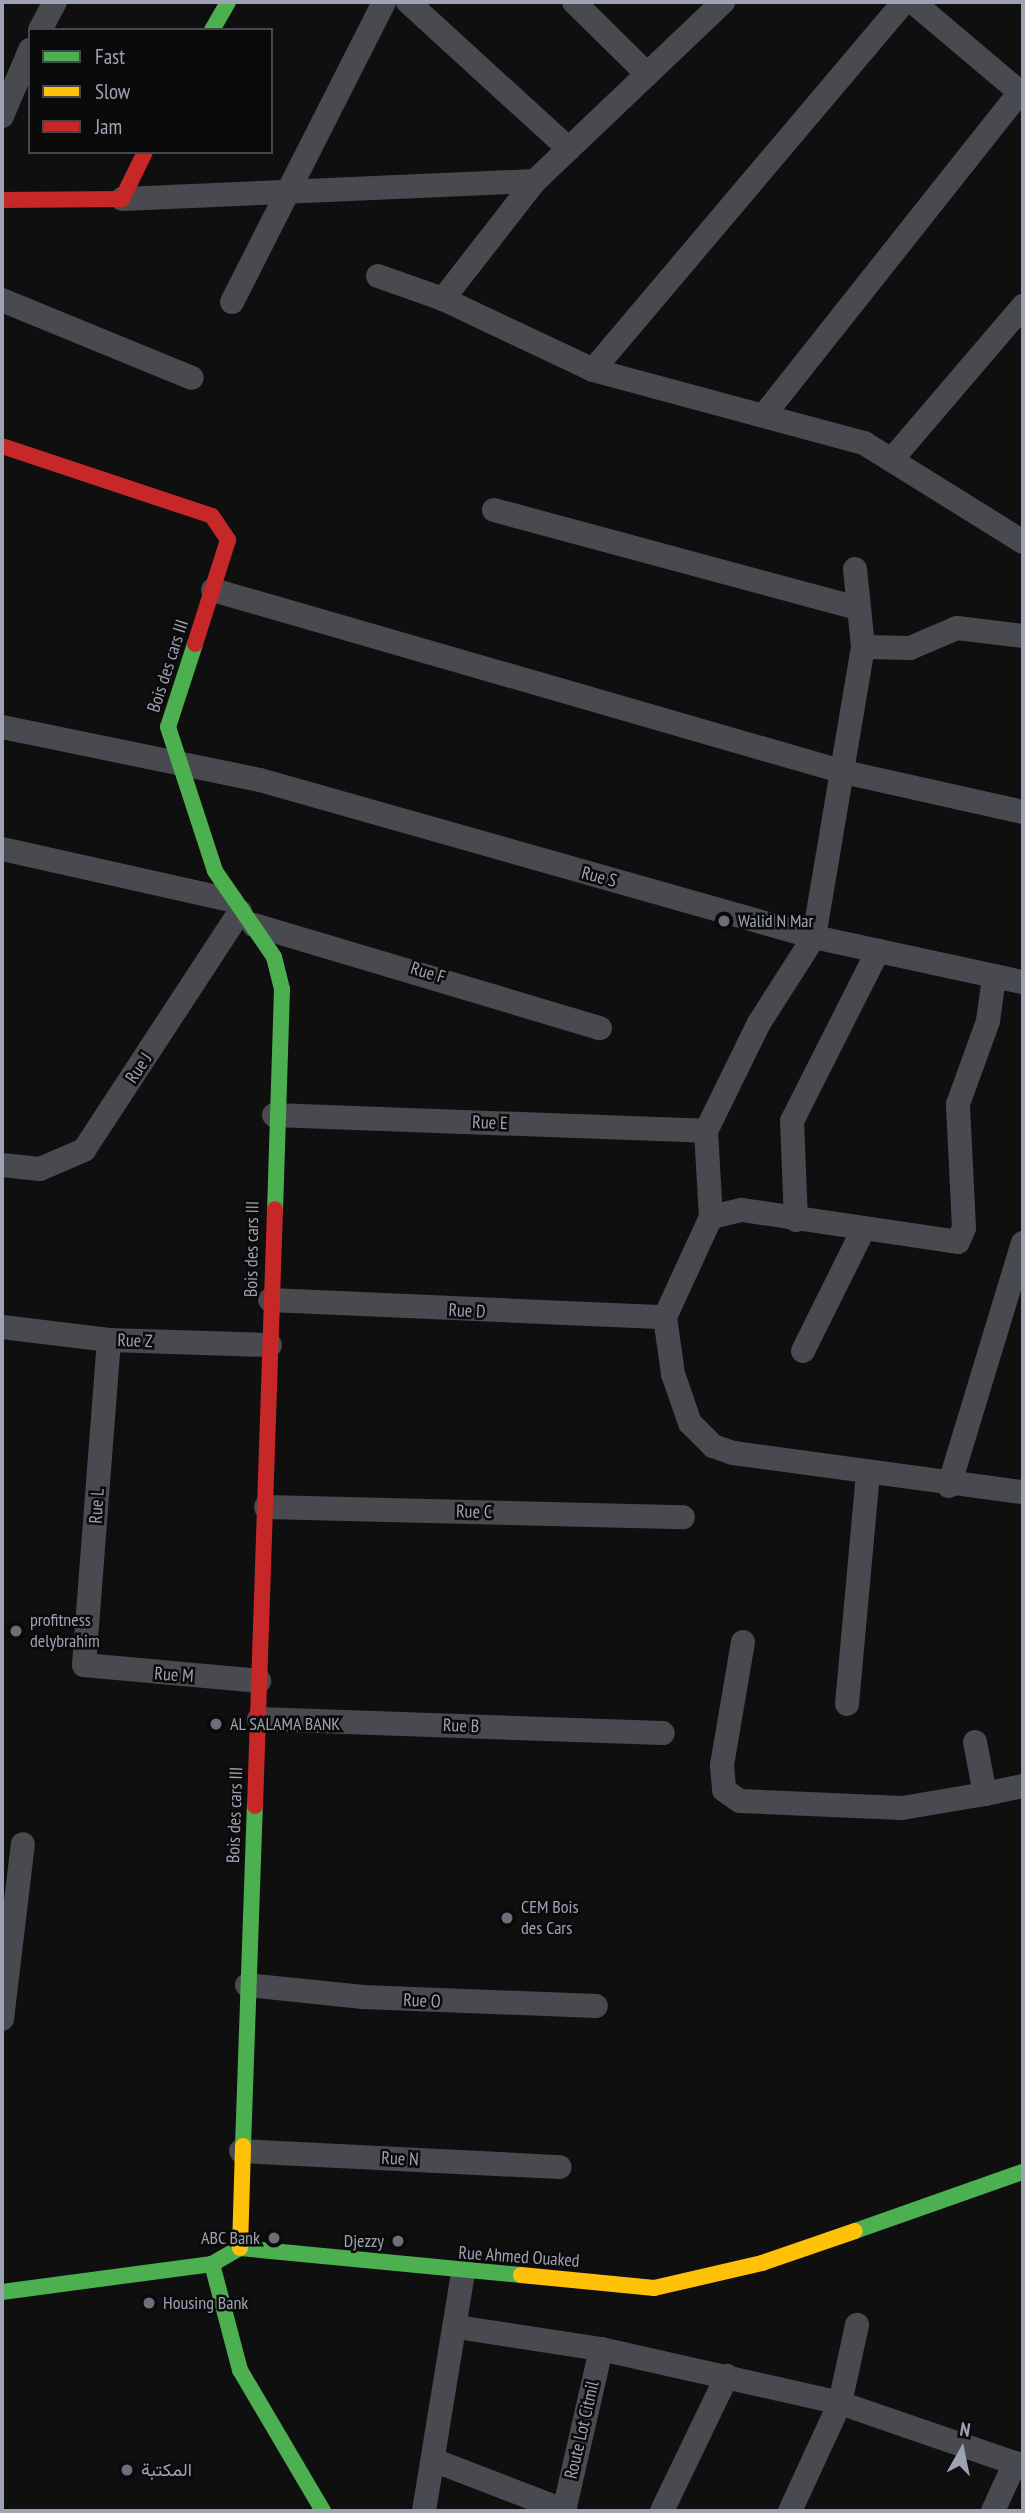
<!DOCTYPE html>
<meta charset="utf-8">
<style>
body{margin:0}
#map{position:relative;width:1025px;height:2513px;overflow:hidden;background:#0f0f10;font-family:"PT Sans Narrow",Vazirmatn,sans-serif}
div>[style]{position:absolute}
.street>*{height:24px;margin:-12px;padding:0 12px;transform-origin:12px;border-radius:12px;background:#484a50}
.fast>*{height:16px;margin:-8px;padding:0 8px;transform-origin:8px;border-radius:8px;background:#4caf50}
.slow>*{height:16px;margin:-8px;padding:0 8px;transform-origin:8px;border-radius:8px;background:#ffc107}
.jam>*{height:16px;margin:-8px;padding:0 8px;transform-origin:8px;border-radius:8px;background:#c62828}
.dots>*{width:19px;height:19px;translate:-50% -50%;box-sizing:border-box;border:4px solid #0a0a0b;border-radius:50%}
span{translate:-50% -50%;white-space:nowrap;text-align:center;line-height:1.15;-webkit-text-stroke:5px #0a0a0b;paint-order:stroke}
.street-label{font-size:18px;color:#9ea3b3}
.poi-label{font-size:18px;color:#9ea3b3}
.left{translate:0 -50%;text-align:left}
.right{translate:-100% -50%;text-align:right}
.frame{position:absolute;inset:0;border:4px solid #9ea3b3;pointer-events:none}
.legend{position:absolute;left:28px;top:28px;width:245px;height:126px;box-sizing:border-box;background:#0a0a0b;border:2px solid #45474e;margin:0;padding:9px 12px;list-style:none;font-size:21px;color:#9ea3b3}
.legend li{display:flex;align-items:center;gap:14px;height:35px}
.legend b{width:35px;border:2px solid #45474e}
.north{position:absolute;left:927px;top:2415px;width:70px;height:70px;-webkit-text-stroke:5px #0a0a0b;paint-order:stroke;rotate:9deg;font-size:19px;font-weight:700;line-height:28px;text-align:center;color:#9ea3b3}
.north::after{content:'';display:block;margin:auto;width:24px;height:32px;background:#9ea3b3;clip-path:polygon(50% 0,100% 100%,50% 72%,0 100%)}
</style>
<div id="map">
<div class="street">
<div style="left:408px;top:2px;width:218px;rotate:42.4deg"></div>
<div style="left:574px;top:2px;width:103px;rotate:44.6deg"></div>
<div style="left:913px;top:2px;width:144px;rotate:40.2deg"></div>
<div style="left:40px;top:30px;width:32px;rotate:-62deg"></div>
<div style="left:2px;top:116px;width:72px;rotate:-67deg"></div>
<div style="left:122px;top:199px;width:413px;rotate:-2.5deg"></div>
<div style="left:378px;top:276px;width:69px;rotate:19.5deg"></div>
<div style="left:443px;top:299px;width:166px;rotate:25.3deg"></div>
<div style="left:593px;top:370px;width:281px;rotate:15.1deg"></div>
<div style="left:864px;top:443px;width:187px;rotate:31.9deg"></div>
<div style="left:443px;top:299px;width:150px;rotate:-52.1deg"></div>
<div style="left:535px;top:181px;width:260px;rotate:-43.6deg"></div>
<div style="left:2px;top:300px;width:205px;rotate:22.3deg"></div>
<div style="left:232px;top:302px;width:336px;rotate:-63.1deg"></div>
<div style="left:593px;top:370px;width:482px;rotate:-49.8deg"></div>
<div style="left:764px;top:415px;width:412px;rotate:-51.6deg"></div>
<div style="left:894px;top:457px;width:199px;rotate:-49.5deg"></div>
<div style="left:494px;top:510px;width:375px;rotate:15.1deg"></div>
<div style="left:855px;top:569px;width:78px;rotate:84.1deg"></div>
<div style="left:863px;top:647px;width:294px;rotate:99.6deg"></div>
<div style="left:814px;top:937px;width:102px;rotate:122.6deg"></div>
<div style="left:759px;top:1023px;width:120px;rotate:116.1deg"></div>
<div style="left:706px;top:1131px;width:86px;rotate:86.7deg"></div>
<div style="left:711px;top:1217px;width:110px;rotate:114.7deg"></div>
<div style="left:665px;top:1317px;width:58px;rotate:82deg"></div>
<div style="left:673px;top:1374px;width:52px;rotate:70.9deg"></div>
<div style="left:690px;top:1423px;width:33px;rotate:45deg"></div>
<div style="left:713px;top:1446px;width:21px;rotate:19deg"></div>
<div style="left:733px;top:1453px;width:293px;rotate:7.7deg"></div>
<div style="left:213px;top:590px;width:657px;rotate:16.09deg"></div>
<div style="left:844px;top:772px;width:183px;rotate:12.6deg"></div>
<div style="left:863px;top:647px;width:47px;rotate:1.2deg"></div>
<div style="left:910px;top:648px;width:51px;rotate:-23.1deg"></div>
<div style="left:957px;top:628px;width:66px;rotate:6.9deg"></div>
<div style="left:2px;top:727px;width:263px;rotate:11.6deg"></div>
<div style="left:260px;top:780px;width:576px;rotate:15.82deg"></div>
<div style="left:814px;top:937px;width:214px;rotate:12.2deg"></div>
<div style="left:2px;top:849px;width:234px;rotate:12.6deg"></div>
<div style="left:254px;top:925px;width:361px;rotate:16.6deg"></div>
<div style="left:274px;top:1115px;width:432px;rotate:2.1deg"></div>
<div style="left:2px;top:1165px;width:38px;rotate:6deg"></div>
<div style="left:40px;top:1169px;width:48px;rotate:-23.4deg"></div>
<div style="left:84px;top:1150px;width:285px;rotate:-56.8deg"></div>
<div style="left:711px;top:1217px;width:32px;rotate:-13deg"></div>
<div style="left:742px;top:1210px;width:218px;rotate:8.4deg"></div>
<div style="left:958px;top:1242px;width:15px;rotate:-67deg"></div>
<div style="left:964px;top:1228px;width:124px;rotate:-92.8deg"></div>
<div style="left:958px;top:1104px;width:88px;rotate:-70.1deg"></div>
<div style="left:988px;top:1021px;width:43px;rotate:-82.1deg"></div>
<div style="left:796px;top:1220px;width:99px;rotate:-92.3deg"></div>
<div style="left:792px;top:1121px;width:191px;rotate:-63.2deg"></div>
<div style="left:270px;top:1300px;width:395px;rotate:2.5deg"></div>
<div style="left:2px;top:1327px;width:108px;rotate:6.9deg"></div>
<div style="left:109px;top:1340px;width:161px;rotate:1.8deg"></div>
<div style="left:109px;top:1340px;width:326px;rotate:94.4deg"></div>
<div style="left:84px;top:1665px;width:176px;rotate:5.2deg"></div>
<div style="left:803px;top:1351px;width:133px;rotate:-63.6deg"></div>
<div style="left:949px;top:1486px;width:254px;rotate:-73.1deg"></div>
<div style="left:266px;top:1507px;width:417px;rotate:1.4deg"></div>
<div style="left:743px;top:1642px;width:125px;rotate:99.7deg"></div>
<div style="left:722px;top:1765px;width:25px;rotate:85deg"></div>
<div style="left:724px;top:1790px;width:19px;rotate:35deg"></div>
<div style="left:740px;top:1801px;width:162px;rotate:2.5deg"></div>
<div style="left:902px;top:1808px;width:84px;rotate:-9.6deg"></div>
<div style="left:847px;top:1704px;width:230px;rotate:-84.8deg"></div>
<div style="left:259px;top:1719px;width:404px;rotate:2deg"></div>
<div style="left:975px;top:1742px;width:53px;rotate:79.1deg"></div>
<div style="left:985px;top:1794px;width:39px;rotate:-12deg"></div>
<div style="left:247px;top:1985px;width:117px;rotate:5.9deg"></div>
<div style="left:363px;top:1997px;width:233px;rotate:2.2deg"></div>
<div style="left:2px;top:2019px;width:176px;rotate:-83.2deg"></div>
<div style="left:241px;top:2151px;width:319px;rotate:2.9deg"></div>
<div style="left:457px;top:2327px;width:146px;rotate:8.7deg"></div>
<div style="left:601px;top:2349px;width:245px;rotate:12.7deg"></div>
<div style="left:840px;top:2403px;width:194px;rotate:19deg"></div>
<div style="left:433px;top:2460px;width:142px;rotate:21deg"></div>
<div style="left:424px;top:2511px;width:241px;rotate:-80.7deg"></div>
<div style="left:564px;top:2511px;width:166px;rotate:-77.1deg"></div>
<div style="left:662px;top:2511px;width:150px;rotate:-64.3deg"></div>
<div style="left:790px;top:2511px;width:119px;rotate:-65.2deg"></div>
<div style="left:840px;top:2403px;width:80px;rotate:-77.7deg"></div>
<div style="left:993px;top:2511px;width:53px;rotate:-65.4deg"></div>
</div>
<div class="fast">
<div style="left:212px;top:30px;width:32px;rotate:-60deg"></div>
<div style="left:195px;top:644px;width:87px;rotate:108deg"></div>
<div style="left:168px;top:727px;width:151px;rotate:71.9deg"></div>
<div style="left:215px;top:871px;width:104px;rotate:55.5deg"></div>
<div style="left:274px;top:957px;width:33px;rotate:76deg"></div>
<div style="left:282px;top:989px;width:220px;rotate:91.8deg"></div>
<div style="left:243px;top:2146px;width:340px;rotate:-88deg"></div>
<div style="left:855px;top:2231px;width:178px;rotate:-19.4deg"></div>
<div style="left:212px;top:2264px;width:110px;rotate:75.2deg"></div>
<div style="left:240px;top:2370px;width:164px;rotate:59.5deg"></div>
<div style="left:2px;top:2292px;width:212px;rotate:-7.6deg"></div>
<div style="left:212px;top:2264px;width:32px;rotate:-30deg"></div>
<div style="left:240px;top:2248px;width:282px;rotate:5.5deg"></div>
</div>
<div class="slow">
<div style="left:240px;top:2248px;width:102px;rotate:-88.3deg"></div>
<div style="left:521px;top:2275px;width:134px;rotate:5.6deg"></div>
<div style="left:654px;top:2288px;width:111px;rotate:-13deg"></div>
<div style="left:762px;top:2263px;width:98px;rotate:-19deg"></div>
</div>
<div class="jam">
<div style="left:2px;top:200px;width:120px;rotate:-0.5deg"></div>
<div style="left:122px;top:199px;width:52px;rotate:-63.9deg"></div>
<div style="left:2px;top:446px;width:221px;rotate:18.4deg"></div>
<div style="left:212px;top:516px;width:29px;rotate:56deg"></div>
<div style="left:228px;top:540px;width:109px;rotate:107.6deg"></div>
<div style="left:255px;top:1806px;width:597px;rotate:-88.08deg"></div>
</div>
<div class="dots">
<div style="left:724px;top:921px;background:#6c6f7a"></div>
<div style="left:16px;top:1631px;background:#6c6f7a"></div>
<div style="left:216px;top:1724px;background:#6c6f7a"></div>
<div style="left:507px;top:1918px;background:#6c6f7a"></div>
<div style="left:274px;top:2238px;background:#6c6f7a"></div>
<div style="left:398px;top:2241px;background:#6c6f7a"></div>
<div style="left:149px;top:2303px;background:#6c6f7a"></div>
<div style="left:127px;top:2470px;background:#6c6f7a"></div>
</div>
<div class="street-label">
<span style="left:168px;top:666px;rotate:-72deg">Bois des cars III</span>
<span style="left:599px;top:877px;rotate:15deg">Rue S</span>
<span style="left:428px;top:973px;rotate:17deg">Rue F</span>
<span style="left:139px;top:1068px;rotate:-56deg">Rue J</span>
<span style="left:490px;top:1123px;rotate:2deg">Rue E</span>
<span style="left:252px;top:1249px;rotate:-89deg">Bois des cars III</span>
<span style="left:467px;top:1311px;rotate:3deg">Rue D</span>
<span style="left:135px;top:1341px;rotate:2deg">Rue Z</span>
<span style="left:97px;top:1506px;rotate:-86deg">Rue L</span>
<span style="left:474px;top:1512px;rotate:1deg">Rue C</span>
<span style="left:174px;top:1675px;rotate:4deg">Rue M</span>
<span style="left:461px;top:1726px;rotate:2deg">Rue B</span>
<span style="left:235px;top:1815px;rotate:-88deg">Bois des cars III</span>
<span style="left:422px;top:2001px;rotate:3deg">Rue O</span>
<span style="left:400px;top:2159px;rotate:3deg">Rue N</span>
<span style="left:519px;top:2257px;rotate:4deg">Rue Ahmed Ouaked</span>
<span style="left:582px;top:2430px;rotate:-77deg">Route Lot Citmil</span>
</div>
<div class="poi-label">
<span class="left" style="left:738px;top:921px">Walid N Mar</span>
<span class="left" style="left:30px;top:1631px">profitness<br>delybrahim</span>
<span class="left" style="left:230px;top:1724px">AL SALAMA BANK</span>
<span class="left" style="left:521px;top:1918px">CEM Bois<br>des Cars</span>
<span class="right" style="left:260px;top:2238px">ABC Bank</span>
<span class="right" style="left:384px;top:2241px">Djezzy</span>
<span class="left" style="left:163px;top:2303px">Housing Bank</span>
<span class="left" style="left:141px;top:2470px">المكتبة</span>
</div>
<div class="frame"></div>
<ul class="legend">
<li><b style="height:9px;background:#4caf50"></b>Fast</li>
<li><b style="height:9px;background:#ffc107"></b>Slow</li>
<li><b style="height:9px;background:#c62828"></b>Jam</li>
</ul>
<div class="north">N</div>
</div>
